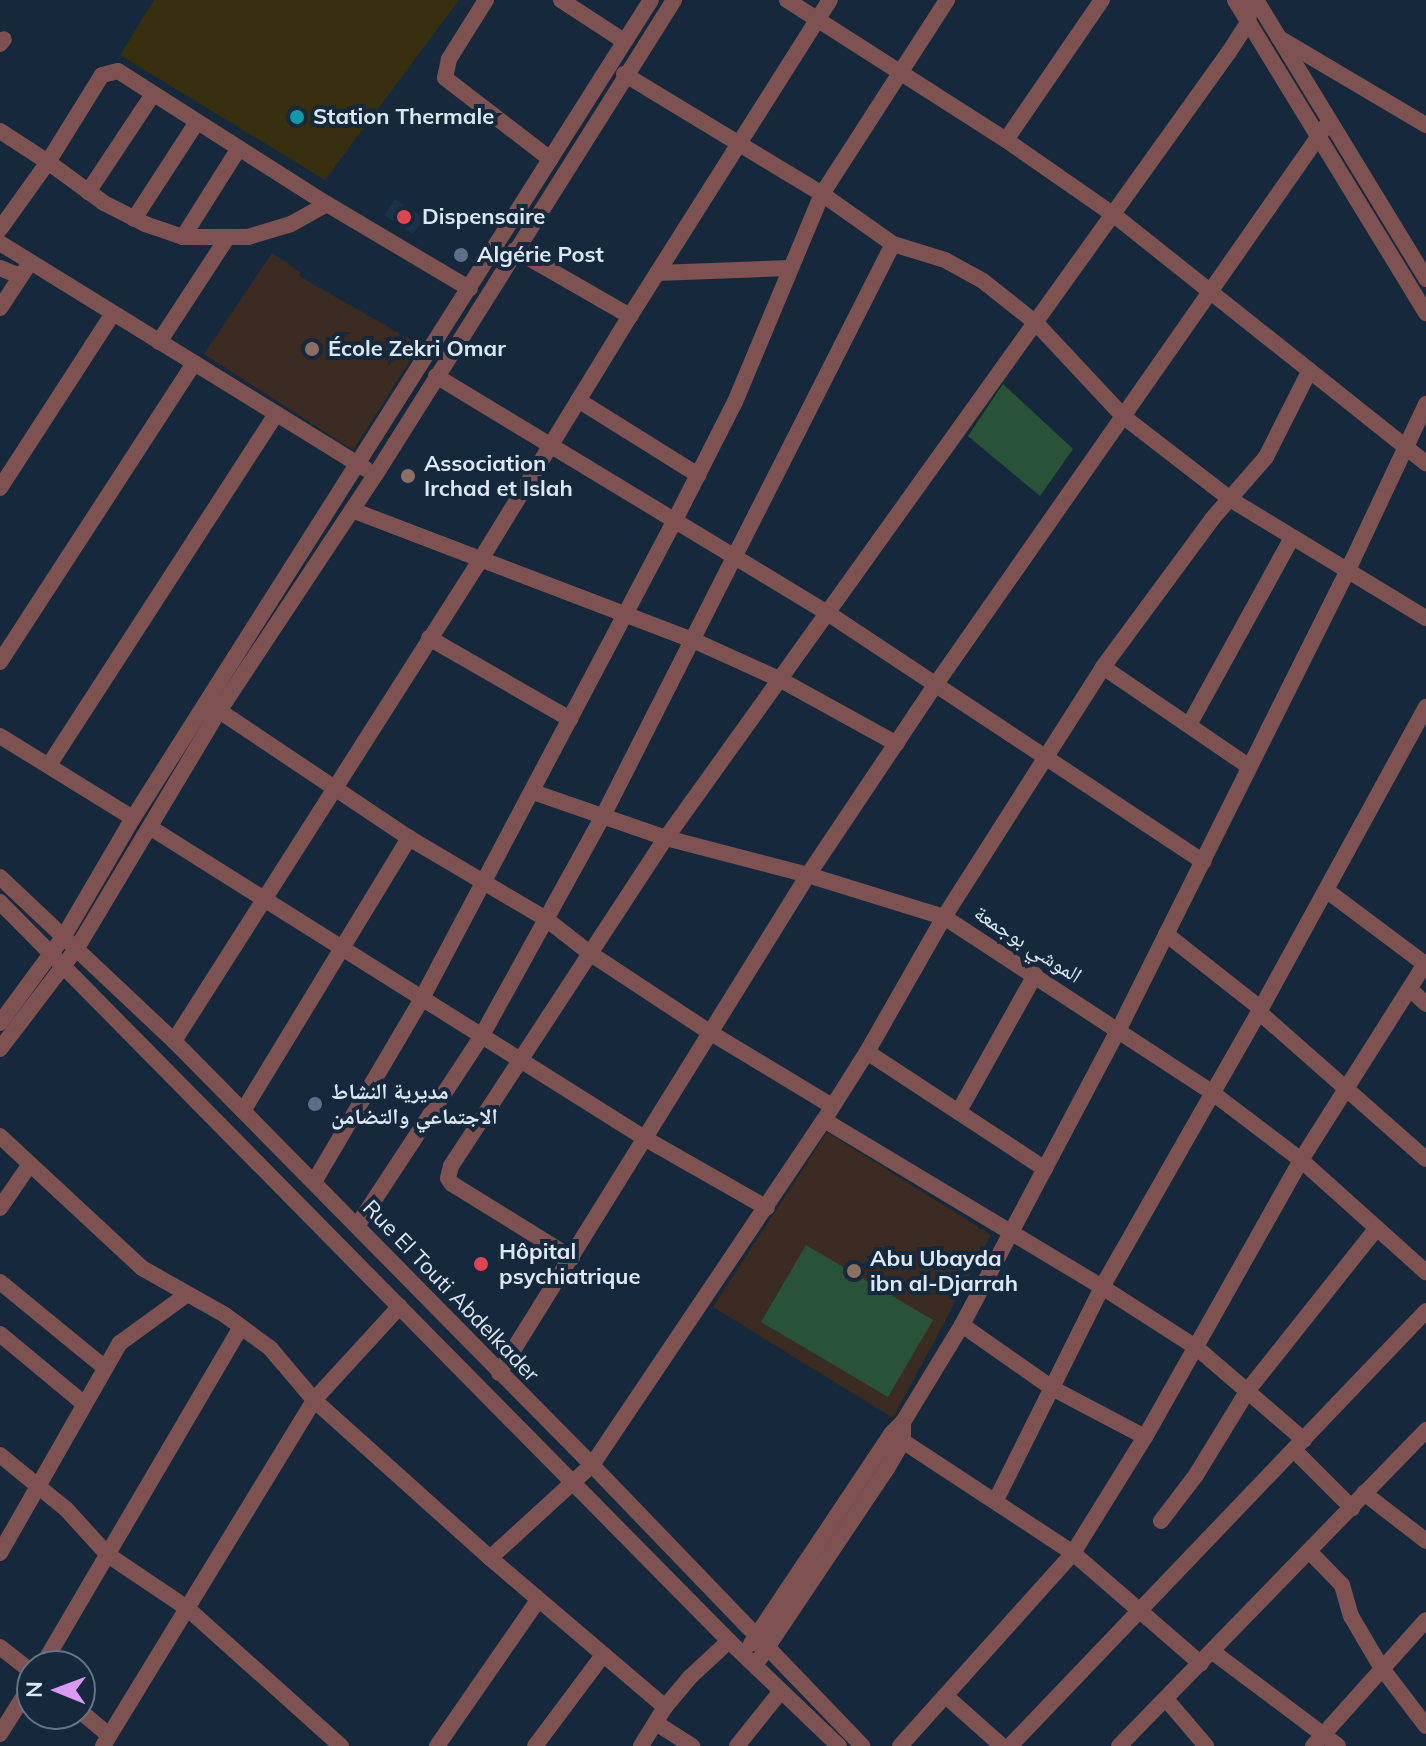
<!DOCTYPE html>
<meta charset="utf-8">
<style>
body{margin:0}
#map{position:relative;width:1426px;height:1746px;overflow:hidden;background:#16293c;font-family:Mulish,"Noto Naskh Arabic",sans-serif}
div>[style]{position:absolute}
.built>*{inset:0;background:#1a334a}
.education>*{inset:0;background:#3b2b20}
.green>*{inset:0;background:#295339}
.sand>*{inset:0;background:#372f0e}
.minor>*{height:16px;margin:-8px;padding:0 8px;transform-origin:8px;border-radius:8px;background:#7e5251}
.dots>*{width:22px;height:22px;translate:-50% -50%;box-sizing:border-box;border:4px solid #16293c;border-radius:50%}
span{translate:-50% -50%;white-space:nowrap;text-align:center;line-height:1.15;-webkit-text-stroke:8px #16293c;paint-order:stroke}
.poi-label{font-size:22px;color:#dbe7f4;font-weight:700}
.left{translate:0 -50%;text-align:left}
.street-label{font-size:22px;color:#dbe7f4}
.north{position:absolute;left:16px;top:1650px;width:80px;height:80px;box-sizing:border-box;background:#16293c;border:2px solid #657586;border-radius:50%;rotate:271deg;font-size:22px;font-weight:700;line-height:32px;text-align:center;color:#dbe7f4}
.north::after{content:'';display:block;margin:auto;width:28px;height:36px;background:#db99f5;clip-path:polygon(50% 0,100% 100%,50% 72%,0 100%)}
</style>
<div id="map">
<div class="built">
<div style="clip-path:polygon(395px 199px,424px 218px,413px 234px,384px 215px)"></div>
</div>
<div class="education">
<div style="clip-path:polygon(272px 253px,300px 272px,299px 276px,420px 345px,353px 450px,204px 354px)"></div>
<div style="clip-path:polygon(827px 1132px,991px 1235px,893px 1418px,713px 1307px)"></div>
</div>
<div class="green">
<div style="clip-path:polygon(1003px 384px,1073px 449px,1040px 496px,968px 436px)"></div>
<div style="clip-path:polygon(806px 1245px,933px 1320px,888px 1397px,761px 1322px)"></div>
</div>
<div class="sand">
<div style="clip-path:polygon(154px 0,459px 0,325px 180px,120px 55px)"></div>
</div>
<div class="minor">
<div style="left:486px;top:0;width:70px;rotate:122.1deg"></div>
<div style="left:449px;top:59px;width:19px;rotate:102deg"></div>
<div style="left:445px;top:78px;width:133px;rotate:37.6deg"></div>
<div style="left:561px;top:0;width:75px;rotate:33.1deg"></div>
<div style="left:787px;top:0;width:260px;rotate:32.6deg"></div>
<div style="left:1006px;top:140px;width:131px;rotate:34.8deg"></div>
<div style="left:1114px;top:215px;width:399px;rotate:38.5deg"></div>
<div style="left:1235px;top:0;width:367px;rotate:58.6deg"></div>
<div style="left:1256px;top:0;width:327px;rotate:58.6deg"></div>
<div style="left:1279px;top:38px;width:171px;rotate:30.6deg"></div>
<div style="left:0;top:44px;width:6px;rotate:-51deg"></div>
<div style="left:624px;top:74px;width:232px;rotate:31.2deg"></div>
<div style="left:822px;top:194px;width:87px;rotate:35.2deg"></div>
<div style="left:893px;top:244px;width:54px;rotate:17.1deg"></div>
<div style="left:945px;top:260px;width:43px;rotate:28.9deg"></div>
<div style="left:983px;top:281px;width:68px;rotate:38.4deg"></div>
<div style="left:1036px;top:323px;width:129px;rotate:46.9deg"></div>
<div style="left:1124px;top:417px;width:134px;rotate:37.7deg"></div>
<div style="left:1230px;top:499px;width:229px;rotate:31.3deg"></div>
<div style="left:0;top:131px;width:57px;rotate:32.9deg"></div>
<div style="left:48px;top:162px;width:102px;rotate:-58.2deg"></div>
<div style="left:102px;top:75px;width:16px;rotate:-14deg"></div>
<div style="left:118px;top:71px;width:248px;rotate:32.5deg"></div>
<div style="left:327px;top:204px;width:166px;rotate:30.7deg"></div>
<div style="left:1006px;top:140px;width:170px;rotate:-55.6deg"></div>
<div style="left:88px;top:192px;width:118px;rotate:-56.4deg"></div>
<div style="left:134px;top:219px;width:116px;rotate:-57deg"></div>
<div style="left:0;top:229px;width:82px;rotate:-54.4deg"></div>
<div style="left:48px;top:162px;width:69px;rotate:36.2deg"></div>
<div style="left:104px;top:203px;width:46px;rotate:27.1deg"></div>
<div style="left:145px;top:224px;width:40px;rotate:18.9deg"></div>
<div style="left:183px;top:237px;width:65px"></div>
<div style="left:248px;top:237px;width:45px;rotate:-16.8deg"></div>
<div style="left:291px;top:224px;width:41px;rotate:-29.1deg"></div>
<div style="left:183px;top:237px;width:105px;rotate:-57.8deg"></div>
<div style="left:0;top:243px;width:430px;rotate:31.7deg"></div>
<div style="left:515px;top:250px;width:133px;rotate:29.9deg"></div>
<div style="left:0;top:268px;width:22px;rotate:22deg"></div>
<div style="left:657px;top:273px;width:133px;rotate:-2.2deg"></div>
<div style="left:0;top:308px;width:53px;rotate:-56.6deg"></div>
<div style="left:159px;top:342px;width:124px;rotate:-56.8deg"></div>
<div style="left:436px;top:376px;width:459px;rotate:31.2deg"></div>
<div style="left:829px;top:614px;width:449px;rotate:33.5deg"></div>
<div style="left:578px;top:400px;width:142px;rotate:32deg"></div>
<div style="left:0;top:488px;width:208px;rotate:-57.1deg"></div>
<div style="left:352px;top:510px;width:367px;rotate:20.9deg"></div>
<div style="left:695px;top:641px;width:94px;rotate:24.4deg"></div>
<div style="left:781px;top:680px;width:132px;rotate:28.9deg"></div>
<div style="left:429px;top:638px;width:163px;rotate:29.9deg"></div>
<div style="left:0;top:662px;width:356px;rotate:-57deg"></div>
<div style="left:1103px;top:667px;width:176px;rotate:34.3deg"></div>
<div style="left:212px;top:706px;width:237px;rotate:33.8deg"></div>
<div style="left:409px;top:838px;width:159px;rotate:30.6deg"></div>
<div style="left:546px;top:919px;width:57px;rotate:37.9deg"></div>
<div style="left:591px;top:954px;width:144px;rotate:33.4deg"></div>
<div style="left:711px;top:1033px;width:141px;rotate:31.1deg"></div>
<div style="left:1189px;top:725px;width:213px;rotate:-61.2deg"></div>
<div style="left:0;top:736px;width:156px;rotate:31.7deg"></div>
<div style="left:49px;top:765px;width:417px;rotate:-57.1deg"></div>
<div style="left:533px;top:792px;width:141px;rotate:19.1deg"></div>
<div style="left:666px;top:838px;width:147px;rotate:14.6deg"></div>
<div style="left:808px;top:875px;width:142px;rotate:17.2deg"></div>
<div style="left:944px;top:917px;width:318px;rotate:33.2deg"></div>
<div style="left:1210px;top:1091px;width:114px;rotate:37.2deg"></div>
<div style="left:1301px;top:1160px;width:168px;rotate:41.9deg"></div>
<div style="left:151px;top:828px;width:585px;rotate:32.14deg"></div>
<div style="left:646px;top:1139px;width:139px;rotate:29.7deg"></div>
<div style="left:0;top:877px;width:239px;rotate:43.3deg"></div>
<div style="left:174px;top:1041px;width:595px;rotate:45.41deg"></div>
<div style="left:592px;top:1465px;width:390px;rotate:46.1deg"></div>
<div style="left:1326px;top:890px;width:124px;rotate:36.8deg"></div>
<div style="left:0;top:902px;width:1038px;rotate:45.39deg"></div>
<div style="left:729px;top:1641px;width:152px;rotate:43.7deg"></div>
<div style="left:1166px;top:934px;width:120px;rotate:38.2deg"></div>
<div style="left:1410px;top:989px;width:22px;rotate:43deg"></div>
<div style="left:1259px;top:1012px;width:222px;rotate:41.4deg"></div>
<div style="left:0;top:1023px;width:108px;rotate:-53.7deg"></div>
<div style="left:64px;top:936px;width:137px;rotate:-59.7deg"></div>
<div style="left:133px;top:818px;width:968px;rotate:-57.66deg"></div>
<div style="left:174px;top:1041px;width:571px;rotate:-57.51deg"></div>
<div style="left:481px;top:559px;width:285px;rotate:-58.5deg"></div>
<div style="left:630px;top:316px;width:374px;rotate:-57.7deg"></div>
<div style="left:0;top:1049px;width:127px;rotate:-52.7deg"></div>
<div style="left:77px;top:948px;width:276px;rotate:-59.1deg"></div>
<div style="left:219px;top:711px;width:284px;rotate:-56.5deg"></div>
<div style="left:376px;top:474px;width:560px;rotate:-57.84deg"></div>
<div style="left:867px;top:1052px;width:213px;rotate:33.3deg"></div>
<div style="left:243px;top:1111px;width:320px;rotate:-58.7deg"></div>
<div style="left:959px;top:1111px;width:156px;rotate:-60.8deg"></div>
<div style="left:824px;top:1120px;width:324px;rotate:31deg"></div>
<div style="left:1102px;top:1287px;width:113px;rotate:32.7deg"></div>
<div style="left:1197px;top:1348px;width:141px;rotate:40.7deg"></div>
<div style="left:0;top:1136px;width:194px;rotate:42.9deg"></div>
<div style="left:142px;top:1268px;width:95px;rotate:29.5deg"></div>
<div style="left:225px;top:1315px;width:56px;rotate:36.3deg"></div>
<div style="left:270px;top:1348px;width:68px;rotate:49.8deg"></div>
<div style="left:314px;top:1400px;width:237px;rotate:41.9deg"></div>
<div style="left:490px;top:1558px;width:230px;rotate:40.4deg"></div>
<div style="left:665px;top:1707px;width:38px;rotate:-50deg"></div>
<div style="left:689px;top:1678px;width:54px;rotate:-42.8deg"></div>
<div style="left:314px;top:1182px;width:211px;rotate:-59.5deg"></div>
<div style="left:421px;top:1000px;width:541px;rotate:-62.11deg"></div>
<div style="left:674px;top:522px;width:135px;rotate:-63.1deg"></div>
<div style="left:735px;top:402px;width:225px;rotate:-67.3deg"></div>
<div style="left:822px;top:194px;width:231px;rotate:-57.2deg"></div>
<div style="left:0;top:1208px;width:53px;rotate:-55.7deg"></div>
<div style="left:357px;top:1226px;width:226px;rotate:-56.7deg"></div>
<div style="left:481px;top:1037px;width:252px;rotate:-61.1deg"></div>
<div style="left:603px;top:816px;width:641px;rotate:-63.12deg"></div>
<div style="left:572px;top:1258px;width:141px;rotate:-148.3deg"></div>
<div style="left:452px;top:1184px;width:7px;rotate:-124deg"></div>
<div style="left:448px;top:1178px;width:12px;rotate:-76deg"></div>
<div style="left:451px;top:1166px;width:392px;rotate:-56.8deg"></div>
<div style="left:666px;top:838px;width:967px;rotate:-54.39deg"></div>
<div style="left:1229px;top:52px;width:35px;rotate:-57deg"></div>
<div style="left:1248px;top:23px;width:23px;rotate:-83deg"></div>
<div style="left:0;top:1282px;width:136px;rotate:39.3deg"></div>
<div style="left:962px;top:1325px;width:110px;rotate:35deg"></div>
<div style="left:1052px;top:1388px;width:105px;rotate:27.8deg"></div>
<div style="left:0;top:1334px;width:108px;rotate:39.7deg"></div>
<div style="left:499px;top:1373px;width:586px;rotate:-58.18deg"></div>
<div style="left:808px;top:875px;width:230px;rotate:-56.2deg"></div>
<div style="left:936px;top:684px;width:684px;rotate:-55.06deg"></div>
<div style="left:903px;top:1422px;width:114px;rotate:-58.7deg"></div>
<div style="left:962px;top:1325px;width:335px;rotate:-62.1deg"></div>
<div style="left:1119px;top:1029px;width:511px;rotate:-63.49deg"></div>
<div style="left:1347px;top:572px;width:186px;rotate:-64.8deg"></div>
<div style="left:895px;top:1436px;width:213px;rotate:33.3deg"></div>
<div style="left:1073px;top:1553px;width:169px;rotate:40.9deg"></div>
<div style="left:1295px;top:1451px;width:81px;rotate:45deg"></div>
<div style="left:0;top:1455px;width:85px;rotate:39.3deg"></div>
<div style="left:66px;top:1509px;width:62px;rotate:47.6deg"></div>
<div style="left:108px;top:1555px;width:95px;rotate:33.9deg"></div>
<div style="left:187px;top:1608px;width:207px;rotate:41.9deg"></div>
<div style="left:1364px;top:1493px;width:78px;rotate:37.7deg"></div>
<div style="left:996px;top:1500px;width:238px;rotate:-63.5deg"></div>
<div style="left:1102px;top:1287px;width:317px;rotate:-60.3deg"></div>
<div style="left:1259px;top:1012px;width:348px;rotate:-61.3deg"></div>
<div style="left:1161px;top:1521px;width:58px;rotate:-52.7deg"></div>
<div style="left:1196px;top:1475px;width:100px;rotate:-58.5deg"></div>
<div style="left:1248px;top:1390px;width:207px;rotate:-51.5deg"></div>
<div style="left:1310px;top:1552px;width:46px;rotate:45.9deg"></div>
<div style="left:1342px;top:1585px;width:32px;rotate:74deg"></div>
<div style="left:1351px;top:1616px;width:59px;rotate:59.5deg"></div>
<div style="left:1381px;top:1667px;width:74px;rotate:52.7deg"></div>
<div style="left:0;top:1553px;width:242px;rotate:-60.3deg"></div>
<div style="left:120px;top:1343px;width:82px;rotate:-36deg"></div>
<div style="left:490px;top:1558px;width:138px;rotate:-42.4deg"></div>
<div style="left:592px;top:1465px;width:416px;rotate:-56.1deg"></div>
<div style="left:824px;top:1120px;width:80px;rotate:-57.7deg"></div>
<div style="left:867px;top:1052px;width:155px;rotate:-60.3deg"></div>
<div style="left:944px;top:917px;width:296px;rotate:-57.5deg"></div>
<div style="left:1103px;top:667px;width:184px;rotate:-53.6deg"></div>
<div style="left:1212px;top:519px;width:82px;rotate:-48.9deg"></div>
<div style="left:1266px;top:457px;width:97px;rotate:-63.2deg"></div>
<div style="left:751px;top:1644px;width:252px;rotate:-56.3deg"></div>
<div style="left:891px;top:1434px;width:17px;rotate:-45deg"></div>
<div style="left:903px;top:1422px;width:19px;rotate:90deg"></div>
<div style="left:903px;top:1441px;width:30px;rotate:120deg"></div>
<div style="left:888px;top:1467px;width:239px;rotate:123.8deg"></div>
<div style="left:0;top:1647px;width:41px;rotate:38deg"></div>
<div style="left:1213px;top:1652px;width:156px;rotate:36.9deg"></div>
<div style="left:42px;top:1666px;width:393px;rotate:-59.6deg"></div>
<div style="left:947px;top:1697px;width:74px;rotate:41.7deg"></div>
<div style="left:1166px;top:1699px;width:62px;rotate:49.6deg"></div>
<div style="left:80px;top:1711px;width:38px;rotate:40deg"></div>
<div style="left:656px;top:1723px;width:43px;rotate:32.6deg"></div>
<div style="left:0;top:1734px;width:60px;rotate:-57.9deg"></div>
<div style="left:103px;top:1746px;width:405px;rotate:-58.6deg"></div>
<div style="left:314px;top:1400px;width:127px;rotate:-47.5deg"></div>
<div style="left:437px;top:1746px;width:178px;rotate:-55.3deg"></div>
<div style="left:535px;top:1746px;width:114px;rotate:-53.2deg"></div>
<div style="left:641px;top:1746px;width:46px;rotate:-58.4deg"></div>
<div style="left:737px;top:1746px;width:70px;rotate:-51.3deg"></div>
<div style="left:900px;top:1746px;width:259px;rotate:-48.1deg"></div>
<div style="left:1073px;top:1553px;width:137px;rotate:-58.2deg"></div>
<div style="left:1145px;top:1437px;width:318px;rotate:-60.6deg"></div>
<div style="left:1301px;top:1160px;width:234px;rotate:-57.7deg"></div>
<div style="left:1010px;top:1746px;width:602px;rotate:-46.28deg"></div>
<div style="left:1119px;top:1746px;width:441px;rotate:-45.8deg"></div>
<div style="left:1313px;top:1746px;width:169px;rotate:-48.1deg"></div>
</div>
<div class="dots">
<div style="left:297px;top:117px;background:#0f9aa8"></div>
<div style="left:404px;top:217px;background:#e0444e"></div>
<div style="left:461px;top:255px;background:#5c6f8a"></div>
<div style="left:312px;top:349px;background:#8d6e63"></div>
<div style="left:408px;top:476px;background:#8d6e63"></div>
<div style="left:315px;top:1104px;background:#5c6f8a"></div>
<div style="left:481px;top:1264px;background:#e0444e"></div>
<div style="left:854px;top:1271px;background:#8d6e63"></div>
</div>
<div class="poi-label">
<span class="left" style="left:313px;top:117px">Station Thermale</span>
<span class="left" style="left:422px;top:217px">Dispensaire</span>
<span class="left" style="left:477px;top:255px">Algérie Post</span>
<span class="left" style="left:328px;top:349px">École Zekri Omar</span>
<span class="left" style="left:424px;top:476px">Association<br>Irchad et Islah</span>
<span class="left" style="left:331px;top:1104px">مديرية النشاط<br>الاجتماعي والتضامن</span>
<span class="left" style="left:499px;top:1264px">Hôpital<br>psychiatrique</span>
<span class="left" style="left:870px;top:1271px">Abu Ubayda<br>ibn al-Djarrah</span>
</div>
<div class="street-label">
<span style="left:1028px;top:944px;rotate:33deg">الموشي بوجمعة</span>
<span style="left:451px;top:1291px;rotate:46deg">Rue El Touti Abdelkader</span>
</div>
<div class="north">N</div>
</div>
